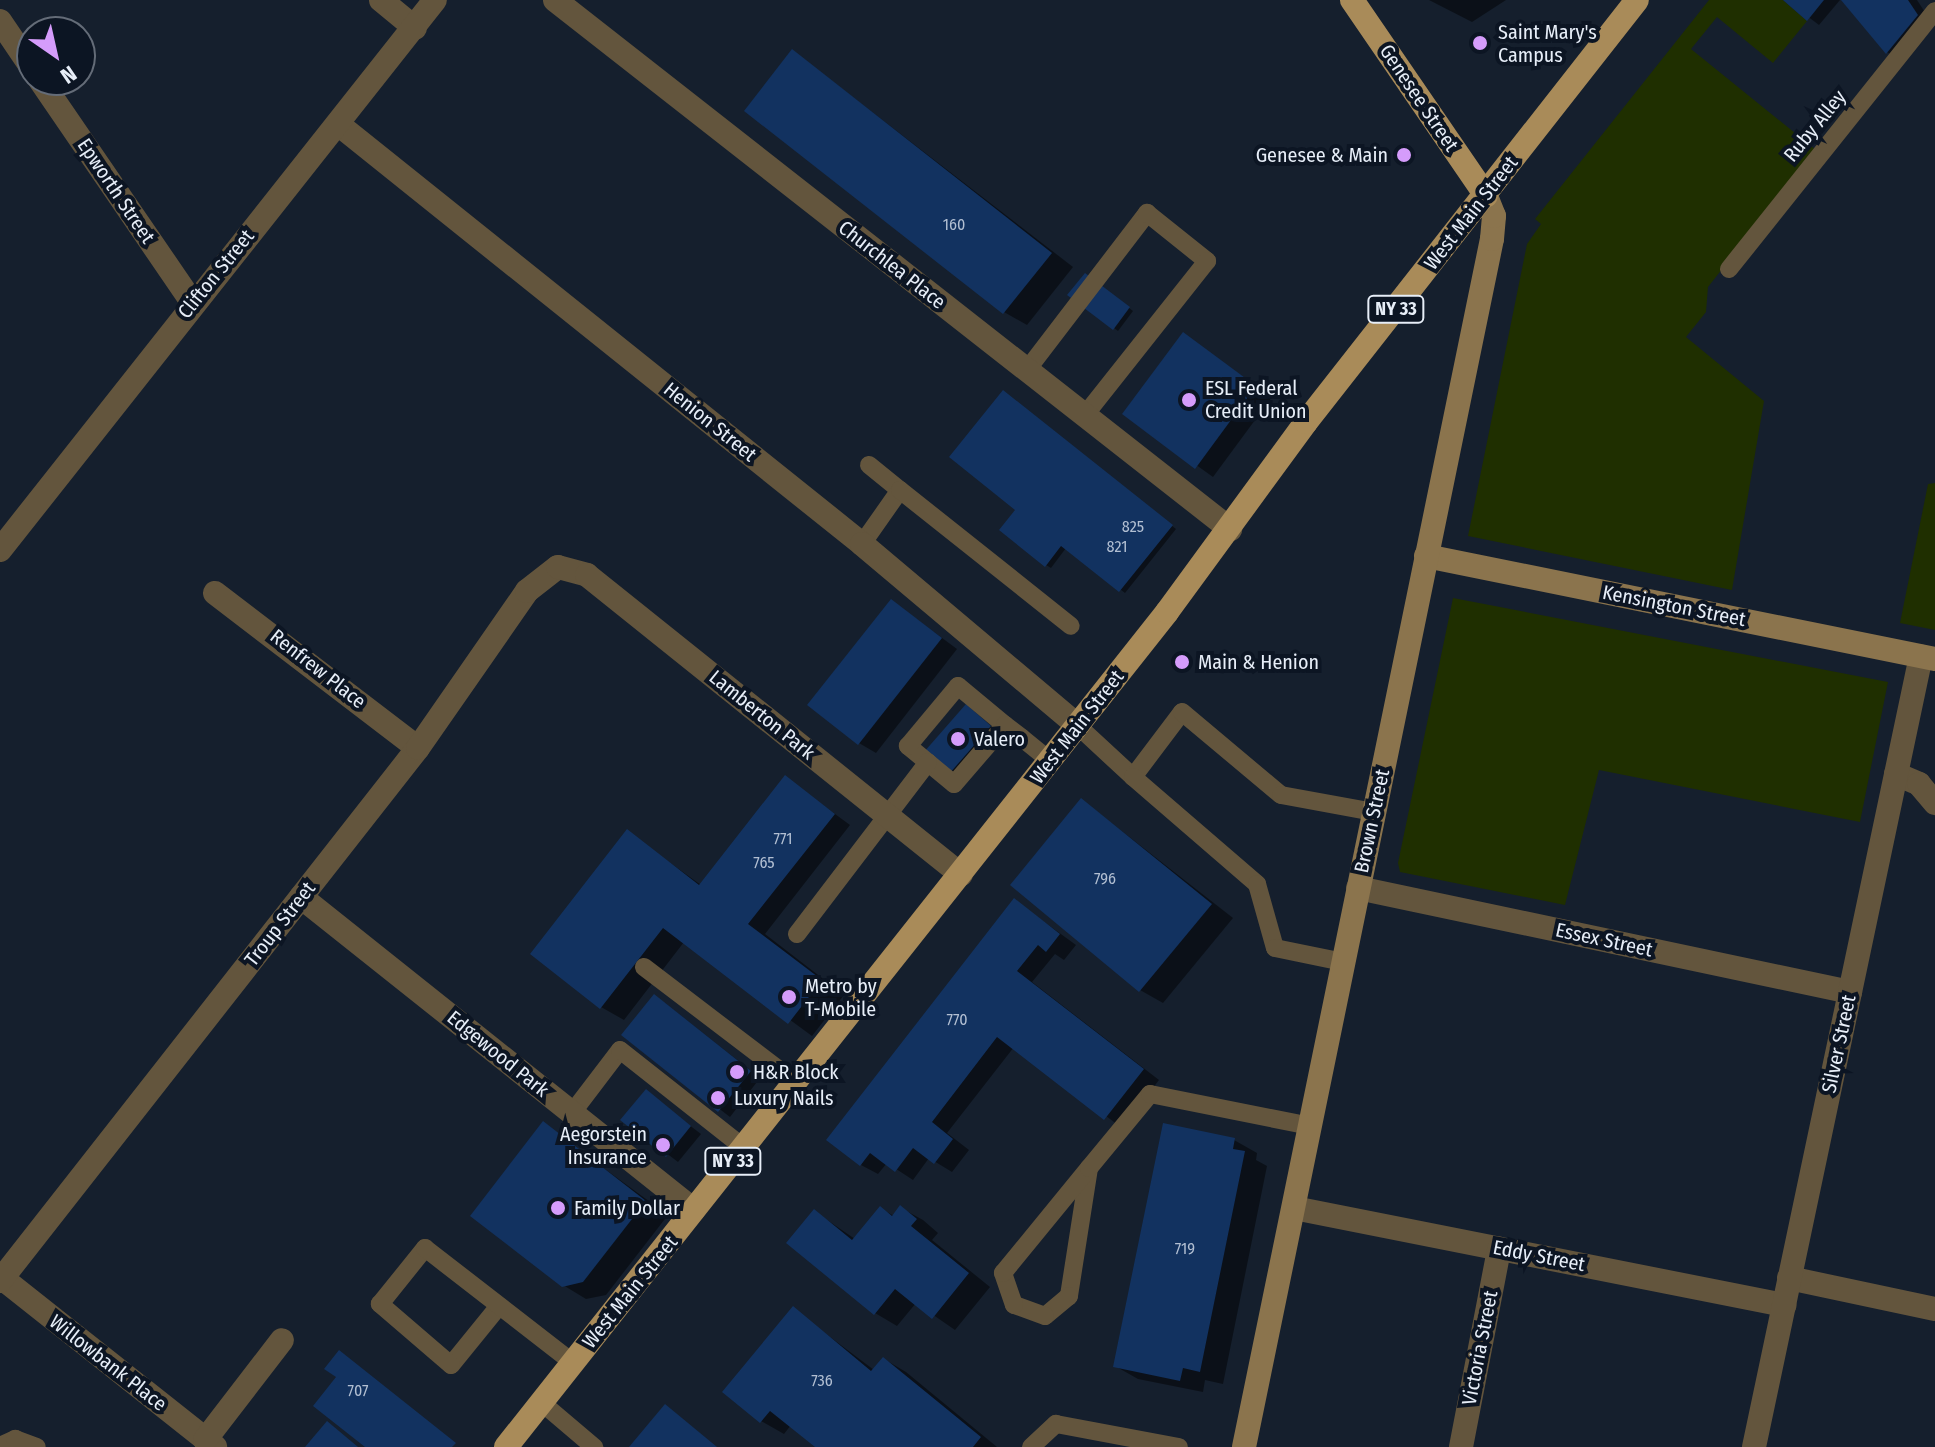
<!DOCTYPE html>
<style>
body{margin:0}
#map{position:relative;width:1935px;height:1447px;overflow:hidden;background:#151f2d;font-family:"Fira Sans Condensed",sans-serif}
div>[style]{position:absolute}
.green>*{inset:0;background:#1f2f00}
.shadow>*{inset:0;background:#0007}
.building>*{inset:0;background:#123260}
.lane>*{height:18px;margin:-9px;padding:0 9px;transform-origin:9px;border-radius:9px;background:#63553d}
.street>*{height:24px;margin:-12px;padding:0 12px;transform-origin:12px;border-radius:12px;background:#63553d}
.secondary>*{height:24px;margin:-12px;padding:0 12px;transform-origin:12px;border-radius:12px;background:#8b744d}
.primary>*{height:24px;margin:-12px;padding:0 12px;transform-origin:12px;border-radius:12px;background:#a98b59}
.dots>*{width:22px;height:22px;translate:-50% -50%;box-sizing:border-box;border:4px solid #0c1523;border-radius:50%}
span{translate:-50% -50%;white-space:nowrap;text-align:center;line-height:1.15;-webkit-text-stroke:8px #0c1523;paint-order:stroke}
.number-label{font-size:16px;color:#b2bfd2}
.number-label span{-webkit-text-stroke-width:0}
.shield-label span{padding:2px 6px;background:#0c1523;border:2px solid;border-radius:6px;-webkit-text-stroke-width:0}
.shield-label{font-size:18px;color:#e7eef8;font-weight:700}
.poi-label{font-size:20px;color:#e7eef8}
.left{translate:0 -50%;text-align:left}
.right{translate:-100% -50%;text-align:right}
.street-label{font-size:20px;color:#e7eef8}
.north{position:absolute;left:16px;top:16px;width:80px;height:80px;box-sizing:border-box;background:#0c1523;border:2px solid #646c78;border-radius:50%;rotate:146deg;font-size:22px;font-weight:700;line-height:32px;text-align:center;color:#e7eef8}
.north::after{content:'';display:block;margin:auto;width:28px;height:36px;background:#d59cfb;clip-path:polygon(50% 0,100% 100%,50% 72%,0 100%)}
</style>
<div id="map">
<div class="green">
<div style="clip-path:polygon(1709px 0,1783px 0,1807px 21px,1773px 63px,1717px 17px,1691px 49px,1816px 150px,1708px 287px,1706px 312px,1686px 337px,1764px 401px,1732px 590px,1468px 536px,1527px 244px,1541px 224px,1535px 219px)"></div>
<div style="clip-path:polygon(1935px 483px,1935px 630px,1900px 623px,1928px 484px)"></div>
<div style="clip-path:polygon(1453px 598px,1888px 682px,1860px 822px,1599px 770px,1565px 905px,1400px 872px,1398px 863px)"></div>
</div>
<div class="shadow">
<div style="clip-path:polygon(1429px 0,1506px 0,1472px 22px)"></div>
<div style="clip-path:polygon(1786px 0,1840px 0,1819px 25px)"></div>
<div style="clip-path:polygon(1844px 0,1917px 0,1934px 26px,1903px 62px,1887px 52px)"></div>
<div style="clip-path:polygon(793px 51px,1073px 267px,1027px 325px,1004px 312px)"></div>
<div style="clip-path:polygon(1090px 278px,1133px 311px,1118px 331px,1114px 328px)"></div>
<div style="clip-path:polygon(1183px 335px,1272px 397px,1213px 477px,1125px 414px)"></div>
<div style="clip-path:polygon(1008px 396px,1176px 529px,1125px 593px,1066px 548px,1051px 568px,1046px 565px,1018px 509px)"></div>
<div style="clip-path:polygon(892px 601px,957px 649px,876px 753px,859px 743px)"></div>
<div style="clip-path:polygon(971px 710px,995px 730px,955px 775px,950px 773px)"></div>
<div style="clip-path:polygon(786px 778px,850px 825px,765px 934px,844px 995px,812px 1036px,684px 942px,624px 1020px,601px 1007px,627px 832px,701px 885px)"></div>
<div style="clip-path:polygon(1082px 800px,1233px 918px,1163px 1003px,1140px 990px)"></div>
<div style="clip-path:polygon(1014px 900px,1076px 945px,1064px 960px,1055px 954px,1032px 982px,1159px 1080px,1122px 1128px,1014px 1047px,947px 1133px,969px 1150px,952px 1172px,929px 1158px,913px 1180px,887px 1163px,878px 1174px,861px 1165px)"></div>
<div style="clip-path:polygon(665px 1003px,760px 1078px,730px 1117px,623px 1035px)"></div>
<div style="clip-path:polygon(646px 1092px,701px 1134px,678px 1162px,623px 1120px)"></div>
<div style="clip-path:polygon(543px 1124px,668px 1215px,606px 1295px,586px 1299px,563px 1285px)"></div>
<div style="clip-path:polygon(1234px 1140px,1257px 1153px,1256px 1160px,1267px 1166px,1223px 1384px,1205px 1380px,1203px 1392px,1138px 1379px,1115px 1366px)"></div>
<div style="clip-path:polygon(880px 1208px,894px 1216px,901px 1208px,923px 1220px,938px 1233px,932px 1240px,990px 1287px,955px 1330px,916px 1303px,897px 1326px,875px 1313px,814px 1211px,855px 1239px)"></div>
<div style="clip-path:polygon(793px 1309px,874px 1370px,884px 1359px,906px 1372px,997px 1447px,818px 1447px,791px 1425px,784px 1434px,761px 1421px,725px 1391px)"></div>
</div>
<div class="building">
<div style="clip-path:polygon(1783px 0,1824px 0,1807px 21px)"></div>
<div style="clip-path:polygon(1841px 0,1908px 0,1918px 15px,1886px 54px)"></div>
<div style="clip-path:polygon(792px 49px,1052px 253px,1003px 314px,744px 111px)"></div>
<div style="clip-path:polygon(1085px 273px,1130px 307px,1113px 330px,1067px 295px)"></div>
<div style="clip-path:polygon(1183px 332px,1256px 386px,1195px 469px,1122px 414px)"></div>
<div style="clip-path:polygon(1003px 390px,1173px 525px,1119px 592px,1061px 546px,1045px 567px,999px 530px,1015px 510px,949px 457px)"></div>
<div style="clip-path:polygon(891px 599px,942px 638px,858px 745px,807px 705px)"></div>
<div style="clip-path:polygon(966px 704px,991px 726px,949px 774px,924px 752px)"></div>
<div style="clip-path:polygon(785px 775px,835px 814px,748px 924px,822px 980px,788px 1024px,663px 928px,600px 1009px,530px 954px,627px 829px,699px 885px)"></div>
<div style="clip-path:polygon(1081px 798px,1212px 904px,1139px 992px,1010px 885px)"></div>
<div style="clip-path:polygon(1014px 898px,1060px 934px,1046px 952px,1038px 945px,1017px 971px,1144px 1069px,1104px 1120px,997px 1037px,932px 1122px,953px 1139px,934px 1164px,913px 1148px,895px 1172px,870px 1153px,860px 1166px,826px 1140px)"></div>
<div style="clip-path:polygon(654px 994px,751px 1071px,718px 1112px,621px 1035px)"></div>
<div style="clip-path:polygon(646px 1089px,691px 1126px,666px 1157px,620px 1120px)"></div>
<div style="clip-path:polygon(543px 1121px,646px 1201px,583px 1282px,562px 1287px,470px 1216px)"></div>
<div style="clip-path:polygon(1163px 1123px,1235px 1138px,1233px 1149px,1245px 1151px,1200px 1372px,1183px 1368px,1180px 1381px,1113px 1367px)"></div>
<div style="clip-path:polygon(900px 1205px,917px 1219px,911px 1226px,969px 1273px,932px 1319px,895px 1289px,874px 1315px,786px 1243px,814px 1209px,852px 1240px,880px 1206px,892px 1216px)"></div>
<div style="clip-path:polygon(793px 1306px,871px 1371px,883px 1357px,981px 1437px,973px 1447px,815px 1447px,770px 1411px,760px 1423px,722px 1392px)"></div>
<div style="clip-path:polygon(339px 1350px,456px 1443px,452px 1447px,365px 1447px,313px 1406px,336px 1377px,324px 1369px)"></div>
<div style="clip-path:polygon(665px 1404px,717px 1447px,629px 1447px)"></div>
<div style="clip-path:polygon(327px 1421px,358px 1447px,305px 1447px)"></div>
</div>
<div class="lane">
<div style="left:1729px;top:269px;width:330px;rotate:-51.4deg"></div>
<div style="left:1027px;top:370px;width:198px;rotate:-52.6deg"></div>
<div style="left:1147px;top:213px;width:77px;rotate:38.7deg"></div>
<div style="left:1207px;top:261px;width:196px;rotate:128.4deg"></div>
<div style="left:869px;top:465px;width:40px;rotate:39deg"></div>
<div style="left:862px;top:544px;width:66px;rotate:-54.9deg"></div>
<div style="left:900px;top:490px;width:218px;rotate:38.5deg"></div>
<div style="left:1005px;top:725px;width:78px;rotate:130.8deg"></div>
<div style="left:954px;top:784px;width:60px;rotate:-140.4deg"></div>
<div style="left:908px;top:746px;width:78px;rotate:-50.2deg"></div>
<div style="left:958px;top:686px;width:61px;rotate:39.7deg"></div>
<div style="left:1005px;top:725px;width:21px;rotate:37deg"></div>
<div style="left:1022px;top:738px;width:36px;rotate:39deg"></div>
<div style="left:1078px;top:726px;width:75px;rotate:42.8deg"></div>
<div style="left:1133px;top:777px;width:81px;rotate:-53deg"></div>
<div style="left:1182px;top:712px;width:129px;rotate:40deg"></div>
<div style="left:1281px;top:795px;width:95px;rotate:10.4deg"></div>
<div style="left:1133px;top:777px;width:164px;rotate:40.8deg"></div>
<div style="left:1257px;top:884px;width:66px;rotate:74.3deg"></div>
<div style="left:1275px;top:948px;width:69px;rotate:11.6deg"></div>
<div style="left:797px;top:934px;width:216px;rotate:-52.7deg"></div>
<div style="left:644px;top:967px;width:191px;rotate:37.3deg"></div>
<div style="left:572px;top:1113px;width:79px;rotate:-52.7deg"></div>
<div style="left:620px;top:1050px;width:158px;rotate:38.3deg"></div>
<div style="left:1089px;top:1168px;width:130px;rotate:98.9deg"></div>
<div style="left:1069px;top:1296px;width:31px;rotate:140deg"></div>
<div style="left:1045px;top:1316px;width:33px;rotate:-160deg"></div>
<div style="left:1014px;top:1305px;width:34px;rotate:-109deg"></div>
<div style="left:1003px;top:1273px;width:136px;rotate:-50.7deg"></div>
<div style="left:1089px;top:1168px;width:96px;rotate:-50.5deg"></div>
<div style="left:1150px;top:1094px;width:163px;rotate:11.3deg"></div>
<div style="left:499px;top:1306px;width:76px;rotate:129.1deg"></div>
<div style="left:451px;top:1365px;width:94px;rotate:-139.3deg"></div>
<div style="left:380px;top:1304px;width:72px;rotate:-51.2deg"></div>
<div style="left:425px;top:1248px;width:187px;rotate:37.8deg"></div>
<div style="left:541px;top:1402px;width:70px;rotate:40.3deg"></div>
<div style="left:0;top:1446px;width:17px;rotate:-25deg"></div>
<div style="left:15px;top:1439px;width:23px;rotate:20deg"></div>
<div style="left:1031px;top:1447px;width:34px;rotate:-43deg"></div>
<div style="left:1056px;top:1424px;width:125px;rotate:10.6deg"></div>
</div>
<div class="street">
<div style="left:381px;top:0;width:44px;rotate:39.5deg"></div>
<div style="left:555px;top:0;width:858px;rotate:38.09deg"></div>
<div style="left:0;top:21px;width:57px;rotate:55.8deg"></div>
<div style="left:40px;top:80px;width:269px;rotate:55.6deg"></div>
<div style="left:338px;top:124px;width:672px;rotate:38.71deg"></div>
<div style="left:862px;top:544px;width:282px;rotate:40.1deg"></div>
<div style="left:0;top:550px;width:701px;rotate:-51.66deg"></div>
<div style="left:215px;top:593px;width:255px;rotate:37.4deg"></div>
<div style="left:1896px;top:774px;width:25px;rotate:23deg"></div>
<div style="left:1919px;top:784px;width:25px;rotate:50deg"></div>
<div style="left:1358px;top:888px;width:503px;rotate:11.94deg"></div>
<div style="left:301px;top:897px;width:502px;rotate:38.54deg"></div>
<div style="left:1294px;top:1208px;width:500px;rotate:11.2deg"></div>
<div style="left:2px;top:1278px;width:272px;rotate:38.4deg"></div>
<div style="left:1789px;top:1278px;width:149px;rotate:12deg"></div>
<div style="left:0;top:1281px;width:677px;rotate:-51.9deg"></div>
<div style="left:418px;top:748px;width:191px;rotate:-55.2deg"></div>
<div style="left:527px;top:591px;width:39px;rotate:-38deg"></div>
<div style="left:558px;top:567px;width:30px;rotate:15deg"></div>
<div style="left:587px;top:575px;width:479px;rotate:38.7deg"></div>
<div style="left:205px;top:1440px;width:126px;rotate:-52.4deg"></div>
<div style="left:1461px;top:1447px;width:202px;rotate:-79.1deg"></div>
<div style="left:1754px;top:1447px;width:808px;rotate:-78.08deg"></div>
</div>
<div class="secondary">
<div style="left:1426px;top:556px;width:519px;rotate:11.44deg"></div>
<div style="left:1244px;top:1447px;width:1233px;rotate:-78.4deg"></div>
<div style="left:1492px;top:239px;width:23px;rotate:-85deg"></div>
<div style="left:1494px;top:216px;width:22px;rotate:-112deg"></div>
</div>
<div class="primary">
<div style="left:1352px;top:0;width:237px;rotate:55.6deg"></div>
<div style="left:506px;top:1447px;width:1065px;rotate:-51.63deg"></div>
<div style="left:1167px;top:612px;width:235px;rotate:-53.8deg"></div>
<div style="left:1306px;top:422px;width:536px;rotate:-51.89deg"></div>
</div>
<div class="dots">
<div style="left:1480px;top:43px;background:#d59cfb"></div>
<div style="left:1404px;top:155px;background:#d59cfb"></div>
<div style="left:1189px;top:400px;background:#d59cfb"></div>
<div style="left:1182px;top:662px;background:#d59cfb"></div>
<div style="left:958px;top:739px;background:#d59cfb"></div>
<div style="left:789px;top:997px;background:#d59cfb"></div>
<div style="left:737px;top:1072px;background:#d59cfb"></div>
<div style="left:718px;top:1098px;background:#d59cfb"></div>
<div style="left:663px;top:1145px;background:#d59cfb"></div>
<div style="left:558px;top:1208px;background:#d59cfb"></div>
</div>
<div class="number-label">
<span style="left:954px;top:225px">160</span>
<span style="left:1133px;top:527px">825</span>
<span style="left:1117px;top:547px">821</span>
<span style="left:783px;top:839px">771</span>
<span style="left:764px;top:863px">765</span>
<span style="left:1105px;top:879px">796</span>
<span style="left:957px;top:1020px">770</span>
<span style="left:1185px;top:1249px">719</span>
<span style="left:822px;top:1381px">736</span>
<span style="left:358px;top:1391px">707</span>
</div>
<div class="shield-label">
<span style="left:1396px;top:309px">NY 33</span>
<span style="left:733px;top:1161px">NY 33</span>
</div>
<div class="poi-label">
<span class="left" style="left:1498px;top:44px">Saint Mary's<br>Campus</span>
<span class="right" style="left:1388px;top:155px">Genesee &amp; Main</span>
<span class="left" style="left:1205px;top:400px">ESL Federal<br>Credit Union</span>
<span class="left" style="left:1198px;top:662px">Main &amp; Henion</span>
<span class="left" style="left:974px;top:739px">Valero</span>
<span class="left" style="left:805px;top:998px">Metro by<br>T-Mobile</span>
<span class="left" style="left:753px;top:1072px">H&amp;R Block</span>
<span class="left" style="left:734px;top:1098px">Luxury Nails</span>
<span class="right" style="left:647px;top:1146px">Aegorstein<br>Insurance</span>
<span class="left" style="left:574px;top:1208px">Family Dollar</span>
</div>
<div class="street-label">
<span style="left:1419px;top:98px;rotate:56deg">Genesee Street</span>
<span style="left:1815px;top:126px;rotate:-51deg">Ruby Alley</span>
<span style="left:116px;top:191px;rotate:56deg">Epworth Street</span>
<span style="left:1471px;top:213px;rotate:-52deg">West Main Street</span>
<span style="left:892px;top:265px;rotate:38deg">Churchlea Place</span>
<span style="left:216px;top:274px;rotate:-51deg">Clifton Street</span>
<span style="left:710px;top:422px;rotate:39deg">Henion Street</span>
<span style="left:1674px;top:606px;rotate:11deg">Kensington Street</span>
<span style="left:318px;top:669px;rotate:38deg">Renfrew Place</span>
<span style="left:762px;top:715px;rotate:39deg">Lamberton Park</span>
<span style="left:1077px;top:727px;rotate:-52deg">West Main Street</span>
<span style="left:1372px;top:821px;rotate:-78deg">Brown Street</span>
<span style="left:280px;top:924px;rotate:-52deg">Troup Street</span>
<span style="left:1604px;top:940px;rotate:12deg">Essex Street</span>
<span style="left:1839px;top:1044px;rotate:-78deg">Silver Street</span>
<span style="left:498px;top:1054px;rotate:39deg">Edgewood Park</span>
<span style="left:1539px;top:1256px;rotate:11deg">Eddy Street</span>
<span style="left:630px;top:1292px;rotate:-51deg">West Main Street</span>
<span style="left:1480px;top:1348px;rotate:-79deg">Victoria Street</span>
<span style="left:108px;top:1363px;rotate:38deg">Willowbank Place</span>
</div>
<div class="north">N</div>
</div>
